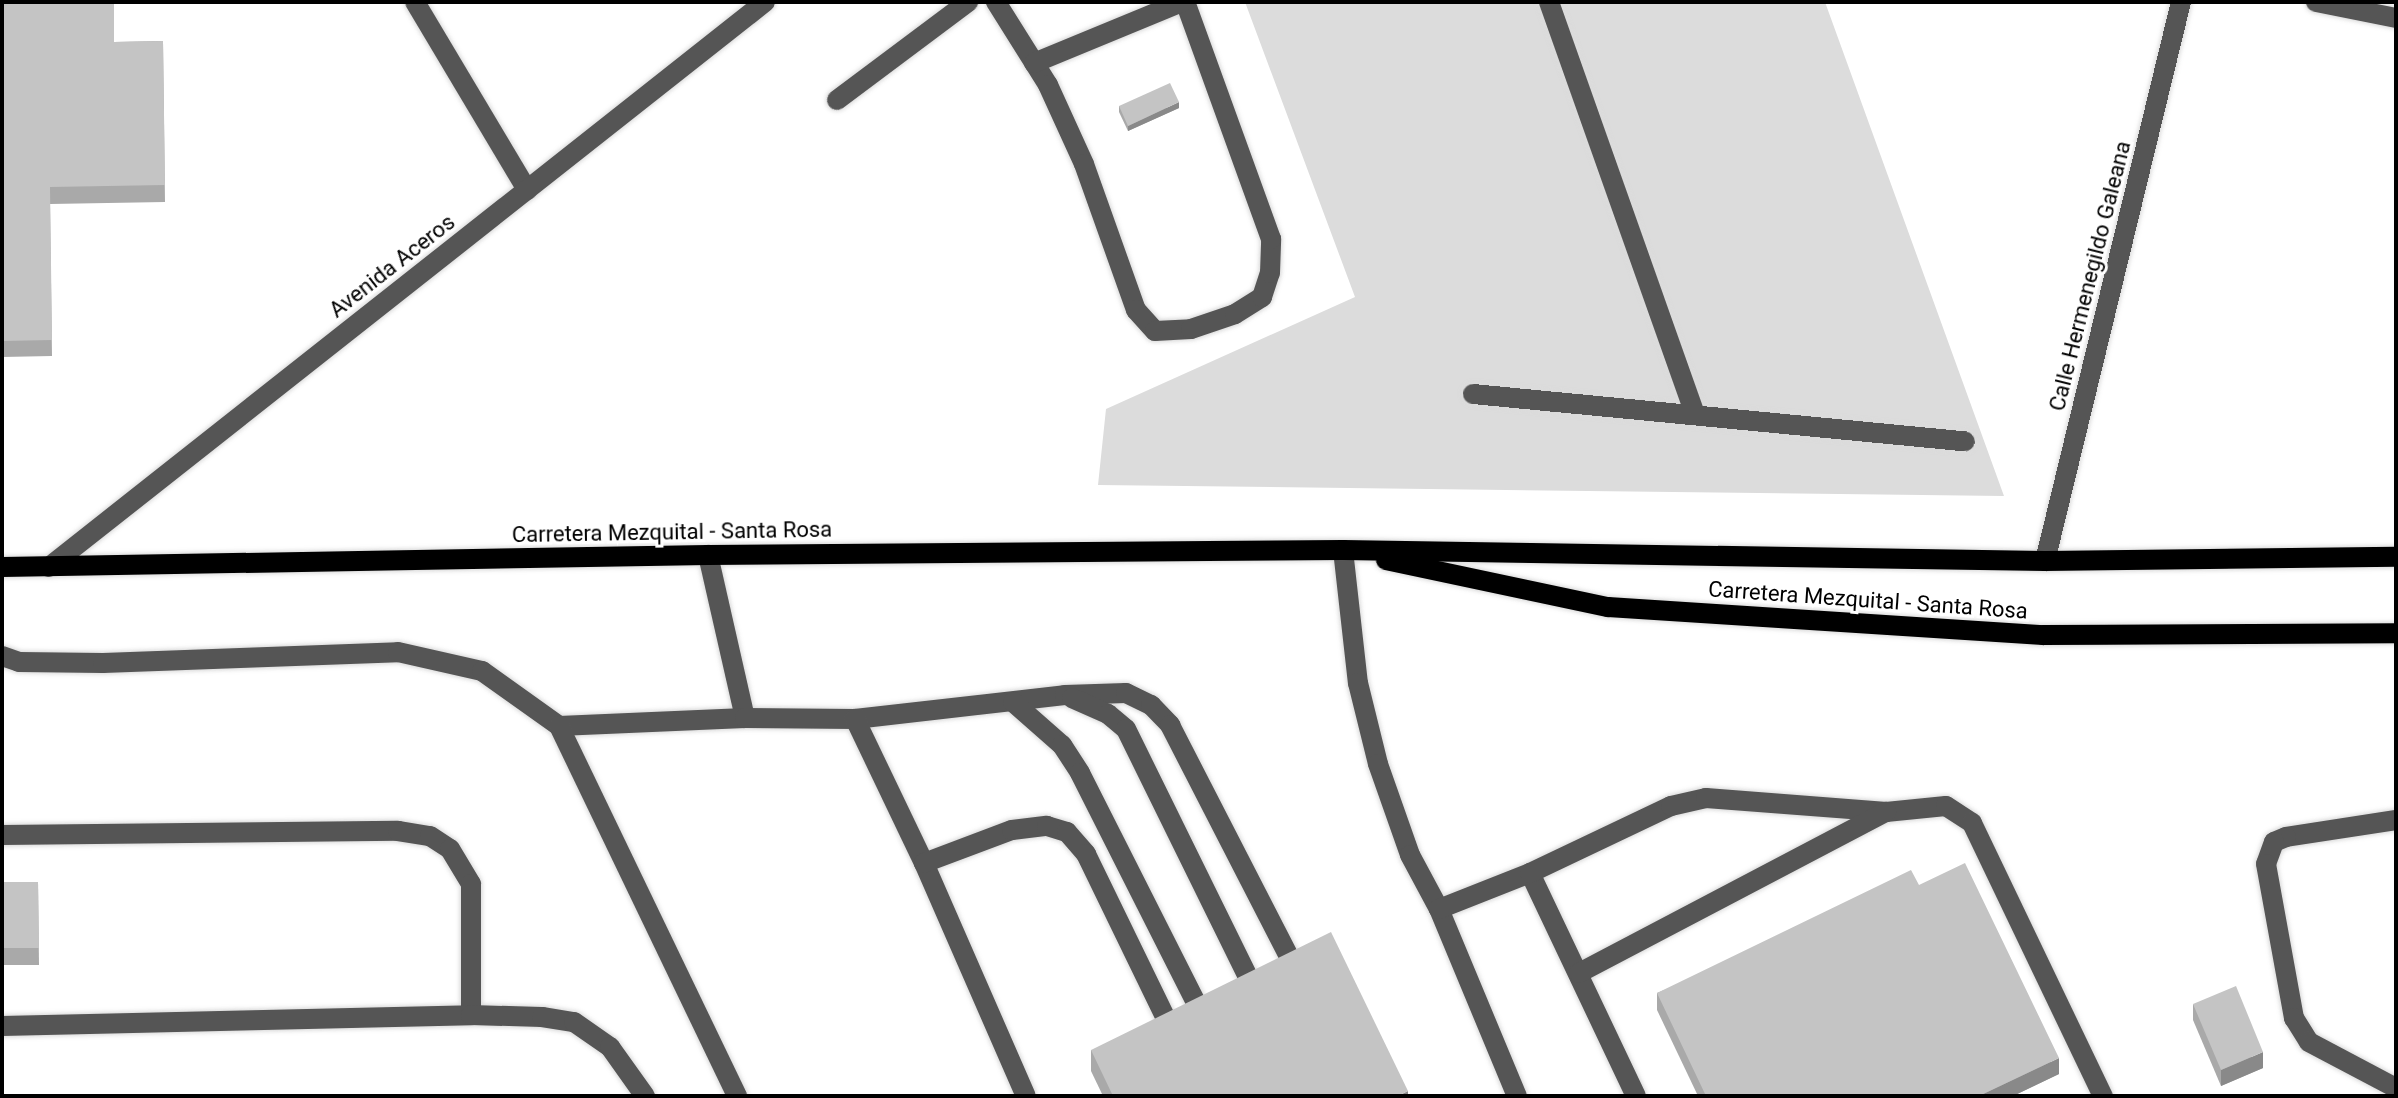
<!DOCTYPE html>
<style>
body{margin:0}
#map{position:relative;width:2398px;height:1098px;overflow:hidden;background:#fff;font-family:Roboto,sans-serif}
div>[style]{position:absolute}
.green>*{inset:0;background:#dcdcdc}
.roads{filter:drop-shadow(0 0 2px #dbdbdb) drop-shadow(0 0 2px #dbdbdb)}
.minor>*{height:20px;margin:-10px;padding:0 10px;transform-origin:10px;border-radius:10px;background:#555}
.major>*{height:20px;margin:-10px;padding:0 10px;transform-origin:10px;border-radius:10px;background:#000}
.wall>*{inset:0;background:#a9a9a9}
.shaded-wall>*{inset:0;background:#898989}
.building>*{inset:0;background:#c4c4c4}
span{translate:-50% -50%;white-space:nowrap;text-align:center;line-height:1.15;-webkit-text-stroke:6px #fff;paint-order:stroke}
.street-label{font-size:22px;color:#000}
.frame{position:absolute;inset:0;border:4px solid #000;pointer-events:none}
</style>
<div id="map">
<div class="green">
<div style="clip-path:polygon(1245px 2px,1825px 2px,2004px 496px,1098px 485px,1106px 409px,1355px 297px)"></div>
</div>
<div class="roads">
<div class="minor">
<div style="left:415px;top:2px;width:219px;rotate:59.2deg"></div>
<div style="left:996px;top:2px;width:98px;rotate:57.9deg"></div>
<div style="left:1048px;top:85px;width:87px;rotate:65.5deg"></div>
<div style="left:1084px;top:164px;width:155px;rotate:70.4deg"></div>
<div style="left:1136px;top:310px;width:28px;rotate:48deg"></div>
<div style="left:1155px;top:331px;width:36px;rotate:-3deg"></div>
<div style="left:1191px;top:329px;width:46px;rotate:-18.8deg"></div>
<div style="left:1235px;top:314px;width:32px;rotate:-32deg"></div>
<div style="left:1262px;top:297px;width:25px;rotate:-72deg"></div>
<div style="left:1270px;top:273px;width:34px;rotate:-88deg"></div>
<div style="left:1271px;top:239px;width:252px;rotate:-109.9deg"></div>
<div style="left:1549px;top:2px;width:437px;rotate:70.5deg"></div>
<div style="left:2316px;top:2px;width:82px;rotate:11.3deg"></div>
<div style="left:1034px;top:63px;width:160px;rotate:-22.4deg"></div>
<div style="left:837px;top:100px;width:164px;rotate:-36.8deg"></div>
<div style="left:1473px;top:394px;width:494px;rotate:5.5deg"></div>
<div style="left:1343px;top:550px;width:134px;rotate:83.6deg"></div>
<div style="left:1358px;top:683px;width:83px;rotate:76.1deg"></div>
<div style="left:1378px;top:764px;width:96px;rotate:70.6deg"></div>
<div style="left:1410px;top:855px;width:61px;rotate:61.8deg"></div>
<div style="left:1439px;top:909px;width:203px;rotate:67.4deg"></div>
<div style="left:708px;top:555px;width:167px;rotate:77.2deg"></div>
<div style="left:2045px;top:561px;width:575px;rotate:-76.33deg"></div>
<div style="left:49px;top:567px;width:912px;rotate:-38.28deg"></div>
<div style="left:2px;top:656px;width:18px;rotate:19deg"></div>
<div style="left:19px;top:662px;width:84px;rotate:0.7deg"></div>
<div style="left:103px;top:663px;width:295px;rotate:-2.1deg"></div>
<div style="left:398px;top:652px;width:86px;rotate:12.7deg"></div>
<div style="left:482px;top:671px;width:95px;rotate:35.5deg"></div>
<div style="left:559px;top:726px;width:186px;rotate:-2.5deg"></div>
<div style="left:745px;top:718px;width:110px;rotate:0.5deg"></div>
<div style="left:855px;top:719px;width:211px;rotate:-6.5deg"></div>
<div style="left:1065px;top:695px;width:61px;rotate:-1.9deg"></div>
<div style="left:1126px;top:693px;width:28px;rotate:26deg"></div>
<div style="left:1151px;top:705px;width:28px;rotate:46deg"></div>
<div style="left:1170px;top:725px;width:276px;rotate:62.8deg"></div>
<div style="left:1072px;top:698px;width:39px;rotate:24deg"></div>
<div style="left:1108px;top:714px;width:23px;rotate:40deg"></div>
<div style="left:1126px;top:729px;width:292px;rotate:63.8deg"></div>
<div style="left:1013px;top:702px;width:65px;rotate:41.3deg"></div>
<div style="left:1062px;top:745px;width:33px;rotate:57deg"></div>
<div style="left:1080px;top:773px;width:272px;rotate:63.2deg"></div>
<div style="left:855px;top:719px;width:160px;rotate:64.4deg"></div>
<div style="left:924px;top:863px;width:254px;rotate:66.4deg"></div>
<div style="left:559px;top:726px;width:411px;rotate:64.3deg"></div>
<div style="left:2396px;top:820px;width:111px;rotate:171.2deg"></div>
<div style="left:2286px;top:837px;width:13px;rotate:157deg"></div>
<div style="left:2274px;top:842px;width:23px;rotate:110deg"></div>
<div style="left:2266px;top:864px;width:157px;rotate:79.7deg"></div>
<div style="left:2294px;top:1018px;width:28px;rotate:58deg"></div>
<div style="left:2309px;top:1042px;width:98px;rotate:27.9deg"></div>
<div style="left:2px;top:835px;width:396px;rotate:-0.6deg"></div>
<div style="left:398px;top:831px;width:32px;rotate:9deg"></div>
<div style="left:430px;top:836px;width:24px;rotate:33deg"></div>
<div style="left:450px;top:849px;width:41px;rotate:59deg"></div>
<div style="left:471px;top:884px;width:131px;rotate:90deg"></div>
<div style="left:924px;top:863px;width:94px;rotate:-20.6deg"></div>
<div style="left:1012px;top:830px;width:35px;rotate:-7deg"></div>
<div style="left:1047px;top:826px;width:21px;rotate:17deg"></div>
<div style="left:1067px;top:832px;width:29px;rotate:49deg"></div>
<div style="left:1086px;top:854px;width:197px;rotate:64.1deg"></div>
<div style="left:1530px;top:873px;width:247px;rotate:64.6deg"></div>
<div style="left:1439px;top:909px;width:98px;rotate:-21.6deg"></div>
<div style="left:1530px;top:873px;width:156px;rotate:-25.4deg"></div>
<div style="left:1671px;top:806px;width:36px;rotate:-13deg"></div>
<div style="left:1706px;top:798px;width:181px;rotate:4.4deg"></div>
<div style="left:1886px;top:812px;width:60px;rotate:-5.7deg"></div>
<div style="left:1946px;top:806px;width:31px;rotate:33deg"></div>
<div style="left:1972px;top:823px;width:303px;rotate:64.4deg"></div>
<div style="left:1579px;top:973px;width:347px;rotate:-27.7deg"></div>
<div style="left:2px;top:1026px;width:469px;rotate:-1.3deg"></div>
<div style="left:471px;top:1015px;width:71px;rotate:1.6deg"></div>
<div style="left:542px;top:1017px;width:32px;rotate:9deg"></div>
<div style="left:574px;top:1022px;width:44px;rotate:34.8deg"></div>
<div style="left:610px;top:1047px;width:60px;rotate:54.5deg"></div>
</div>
<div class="major">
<div style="left:1386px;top:560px;width:227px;rotate:12deg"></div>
<div style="left:1608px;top:607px;width:436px;rotate:3.7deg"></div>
<div style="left:2043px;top:635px;width:353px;rotate:-0.3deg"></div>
<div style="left:2px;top:567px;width:706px;rotate:-0.97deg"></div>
<div style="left:708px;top:555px;width:635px;rotate:-0.45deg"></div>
<div style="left:1343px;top:550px;width:702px;rotate:0.9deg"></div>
<div style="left:2045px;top:561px;width:351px;rotate:-0.7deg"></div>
</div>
</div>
<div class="wall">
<div style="clip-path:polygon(2px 2px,114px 42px,163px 41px,165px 202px,50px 204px,52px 356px,2px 357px)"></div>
<div style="clip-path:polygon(1119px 106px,1179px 108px,1128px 131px,1119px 112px)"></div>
<div style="clip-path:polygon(4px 882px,38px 882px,39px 965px,4px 965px)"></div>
<div style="clip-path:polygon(1919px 885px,2059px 1074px,2013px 1096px,1698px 1096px,1657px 1010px,1657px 993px)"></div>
<div style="clip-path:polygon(2193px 1004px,2263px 1068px,2221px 1086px,2193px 1020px)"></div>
<div style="clip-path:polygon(1091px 1050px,1408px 1096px,1103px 1096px,1091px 1071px)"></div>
</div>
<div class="shaded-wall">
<div style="clip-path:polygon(1179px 102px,1179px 108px,1128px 131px,1128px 126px)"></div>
<div style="clip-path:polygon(2263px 1052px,2263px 1068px,2221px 1086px,2221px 1070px)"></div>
<div style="clip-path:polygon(2059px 1058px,2059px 1074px,2013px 1096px,1979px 1096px)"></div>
<div style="clip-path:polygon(1408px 1091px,1408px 1096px,1398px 1096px)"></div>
</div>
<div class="building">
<div style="clip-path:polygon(2px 2px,114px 2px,114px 42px,163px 41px,165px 185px,50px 187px,52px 340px,2px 341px)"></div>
<div style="clip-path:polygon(1170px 83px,1179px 102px,1128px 126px,1119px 106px)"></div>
<div style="clip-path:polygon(1965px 863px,2059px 1058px,1979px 1096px,1706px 1096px,1657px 993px,1911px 870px,1919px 885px)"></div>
<div style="clip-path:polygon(4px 882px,38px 882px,39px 948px,4px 948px)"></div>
<div style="clip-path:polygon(1331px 932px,1408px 1091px,1398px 1096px,1113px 1096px,1091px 1050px)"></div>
<div style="clip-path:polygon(2236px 986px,2263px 1052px,2221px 1070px,2193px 1004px)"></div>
</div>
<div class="street-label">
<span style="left:392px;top:266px;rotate:-38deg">Avenida Aceros</span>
<span style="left:2090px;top:276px;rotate:-76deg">Calle Hermenegildo Galeana</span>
<span style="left:672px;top:532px;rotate:-1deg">Carretera Mezquital - Santa Rosa</span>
<span style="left:1868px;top:600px;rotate:4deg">Carretera Mezquital - Santa Rosa</span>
</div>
<div class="frame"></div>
</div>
